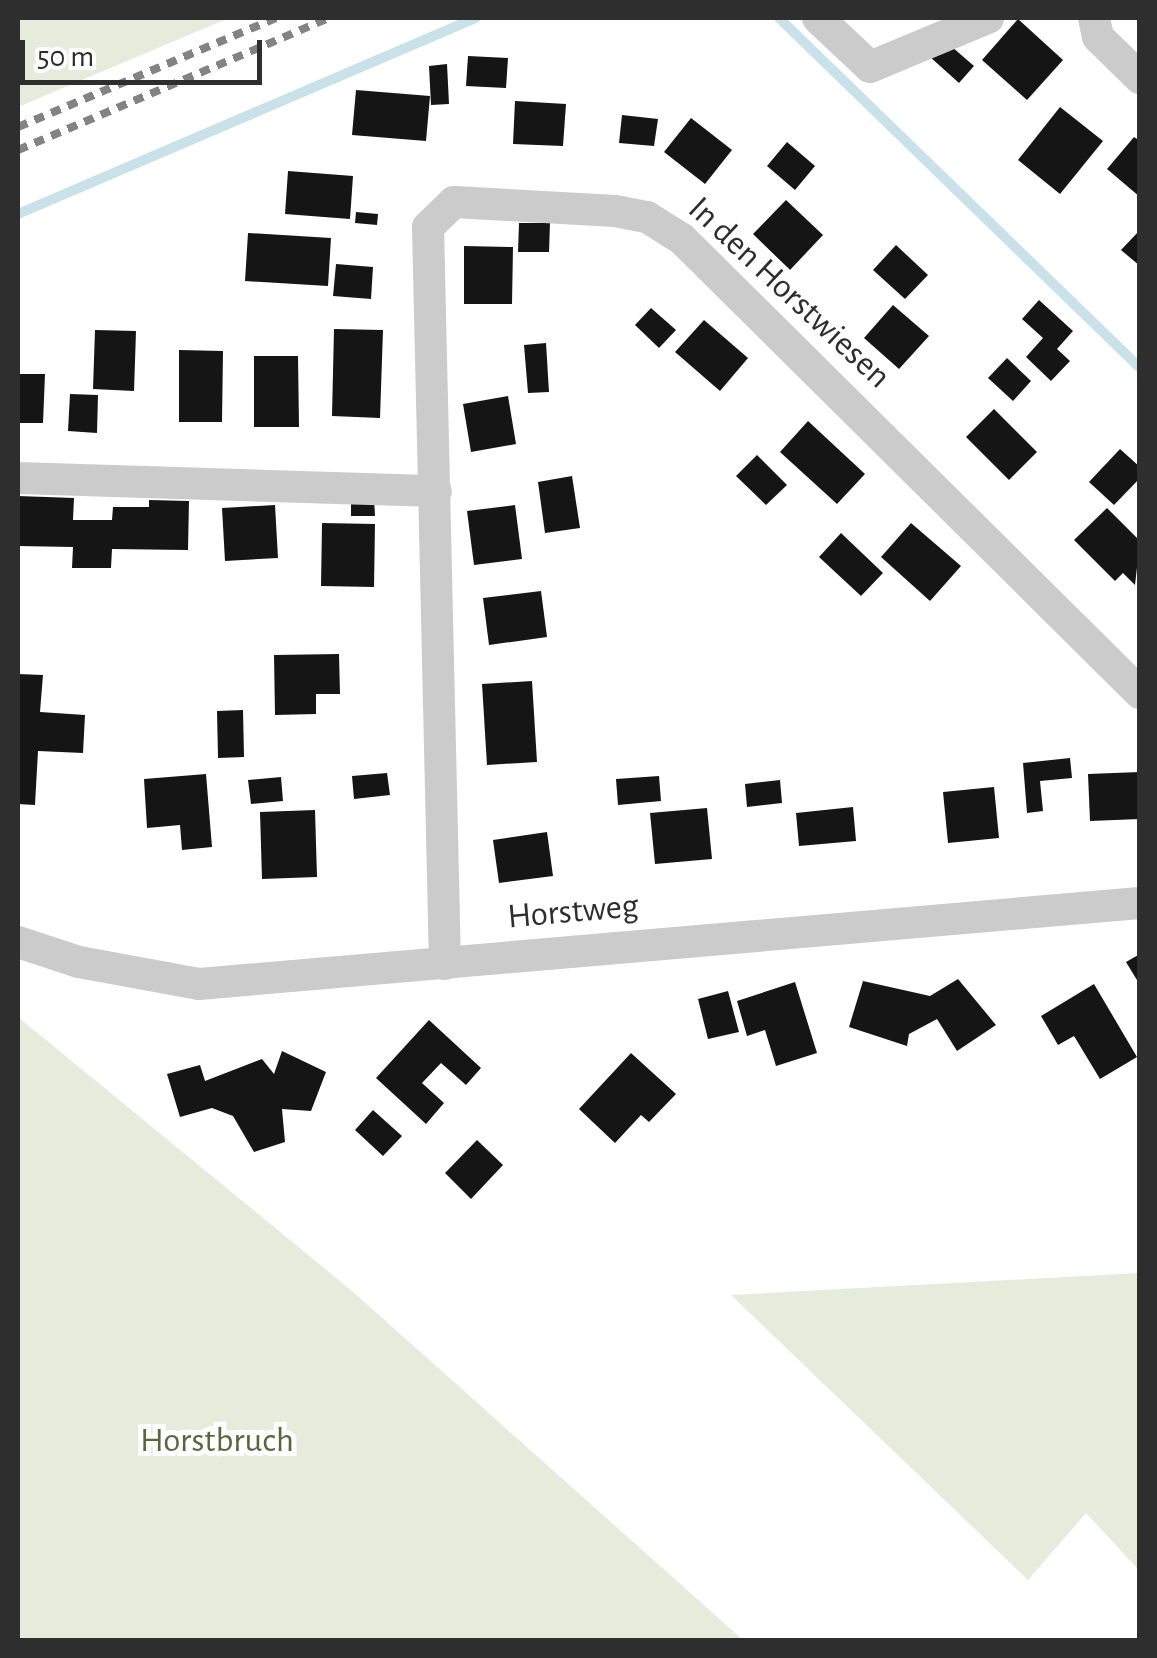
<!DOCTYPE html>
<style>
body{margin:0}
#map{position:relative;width:1157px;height:1658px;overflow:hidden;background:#fff;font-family:"Alegreya Sans",sans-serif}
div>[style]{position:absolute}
.green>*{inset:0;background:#e6ebdc}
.stream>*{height:10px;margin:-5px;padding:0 5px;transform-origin:5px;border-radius:5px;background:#c9e2ea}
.building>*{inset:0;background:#151515}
.minor>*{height:32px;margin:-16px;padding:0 16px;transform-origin:16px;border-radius:16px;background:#cbcbcb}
.rail>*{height:8px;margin-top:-4px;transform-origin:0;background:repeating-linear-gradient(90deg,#838383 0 10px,transparent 0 18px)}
span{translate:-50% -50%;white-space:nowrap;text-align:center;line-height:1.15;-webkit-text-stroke:10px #fff;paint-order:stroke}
.street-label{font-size:35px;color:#2e2e2e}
.park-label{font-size:35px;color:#57683d}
.frame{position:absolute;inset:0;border:20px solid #2e2e2e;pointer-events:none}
.scale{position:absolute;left:20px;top:40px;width:242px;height:45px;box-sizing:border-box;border:5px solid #2e2e2e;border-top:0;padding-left:12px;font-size:30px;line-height:35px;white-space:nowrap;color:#2e2e2e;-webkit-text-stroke:8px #fff;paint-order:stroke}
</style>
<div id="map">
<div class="green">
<div style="clip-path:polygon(18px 18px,229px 18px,18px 107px)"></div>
<div style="clip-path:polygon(18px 1017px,352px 1291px,743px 1640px,18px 1640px)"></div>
<div style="clip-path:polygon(1139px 1273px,1139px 1570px,1086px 1513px,1028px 1580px,731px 1295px)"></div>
</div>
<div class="stream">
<div style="left:779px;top:18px;width:503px;rotate:44.11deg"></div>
<div style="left:18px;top:214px;width:498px;rotate:-23.2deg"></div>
</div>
<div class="building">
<div style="clip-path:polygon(1018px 19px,1063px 60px,1027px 100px,982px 60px)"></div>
<div style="clip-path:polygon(944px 40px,974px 66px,959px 83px,929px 56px)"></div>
<div style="clip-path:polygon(468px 56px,508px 58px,506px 88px,466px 86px)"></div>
<div style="clip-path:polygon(447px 64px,449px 104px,431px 105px,429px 66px)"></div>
<div style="clip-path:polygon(356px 90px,430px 96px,426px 141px,352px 135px)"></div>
<div style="clip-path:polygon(515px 101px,566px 104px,563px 146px,513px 144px)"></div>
<div style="clip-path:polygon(1060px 107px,1103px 141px,1060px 194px,1018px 160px)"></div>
<div style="clip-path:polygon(622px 115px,658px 119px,654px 146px,619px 143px)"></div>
<div style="clip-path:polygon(691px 118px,732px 150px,705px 184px,664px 152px)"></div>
<div style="clip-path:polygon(1134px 137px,1140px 141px,1140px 197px,1107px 169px)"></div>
<div style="clip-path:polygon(787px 142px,815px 166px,795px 190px,767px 166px)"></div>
<div style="clip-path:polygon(288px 171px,353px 176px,350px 219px,285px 214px)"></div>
<div style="clip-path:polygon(786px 200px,823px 235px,790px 270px,753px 234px)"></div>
<div style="clip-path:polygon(356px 212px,378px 214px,377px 225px,355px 223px)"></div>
<div style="clip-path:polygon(519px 223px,550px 223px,549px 252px,518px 252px)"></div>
<div style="clip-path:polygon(1140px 230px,1140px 266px,1121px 250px)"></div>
<div style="clip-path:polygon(248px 233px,331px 238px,328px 286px,245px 281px)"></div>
<div style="clip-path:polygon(896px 245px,928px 275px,905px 299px,873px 270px)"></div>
<div style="clip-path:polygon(464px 246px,513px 247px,512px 304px,464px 304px)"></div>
<div style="clip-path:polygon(336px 264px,373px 267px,371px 299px,333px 296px)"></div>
<div style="clip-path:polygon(1039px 300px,1073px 331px,1057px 349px,1070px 361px,1051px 381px,1026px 357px,1043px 338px,1022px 319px)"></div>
<div style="clip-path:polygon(893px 305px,929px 336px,899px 369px,864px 338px)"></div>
<div style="clip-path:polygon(651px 308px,676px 330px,659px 348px,635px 325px)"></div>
<div style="clip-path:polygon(704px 320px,748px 358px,720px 391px,675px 352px)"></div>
<div style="clip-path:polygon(334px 329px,383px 330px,380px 418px,332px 416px)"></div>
<div style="clip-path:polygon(95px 330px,136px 331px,134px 391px,93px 389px)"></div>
<div style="clip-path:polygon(546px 343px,549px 392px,528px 393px,524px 345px)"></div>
<div style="clip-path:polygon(179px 350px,223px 351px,222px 422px,179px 422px)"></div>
<div style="clip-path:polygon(254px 356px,298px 356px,299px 427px,254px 427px)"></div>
<div style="clip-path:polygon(1007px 358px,1031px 381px,1013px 401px,988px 378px)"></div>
<div style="clip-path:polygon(18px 374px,45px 374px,43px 423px,18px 423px)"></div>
<div style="clip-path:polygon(70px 394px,98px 395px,97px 433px,68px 431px)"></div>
<div style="clip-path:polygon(508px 396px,516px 444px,471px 452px,463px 404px)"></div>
<div style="clip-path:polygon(994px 409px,1037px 452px,1009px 480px,966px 437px)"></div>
<div style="clip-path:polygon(808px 421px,865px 474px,837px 504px,780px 452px)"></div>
<div style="clip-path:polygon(1120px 449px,1140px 467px,1140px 478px,1114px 505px,1089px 482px)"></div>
<div style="clip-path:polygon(757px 455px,787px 485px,766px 505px,736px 476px)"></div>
<div style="clip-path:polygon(572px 476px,580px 528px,545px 533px,538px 482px)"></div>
<div style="clip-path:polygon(18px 496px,74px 498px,73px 520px,112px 520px,113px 507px,149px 507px,149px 500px,189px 501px,188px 550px,112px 549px,111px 568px,72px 568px,73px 547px,18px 546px)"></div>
<div style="clip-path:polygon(351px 498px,374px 498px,375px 516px,351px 516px)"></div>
<div style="clip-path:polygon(275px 505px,278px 558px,225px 561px,222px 508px)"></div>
<div style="clip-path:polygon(515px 505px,522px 559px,474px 565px,467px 511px)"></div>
<div style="clip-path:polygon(1107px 508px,1140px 541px,1135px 585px,1123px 573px,1115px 581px,1074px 540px)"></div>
<div style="clip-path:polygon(322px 523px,375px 524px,374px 587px,321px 586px)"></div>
<div style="clip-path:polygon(911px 523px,961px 566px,930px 601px,881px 557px)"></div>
<div style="clip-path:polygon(841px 533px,883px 573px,861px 596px,819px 557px)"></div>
<div style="clip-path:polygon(541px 591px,547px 637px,489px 645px,483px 598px)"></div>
<div style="clip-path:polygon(339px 654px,340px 694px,316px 694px,316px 714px,275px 715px,274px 655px)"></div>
<div style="clip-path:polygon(18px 674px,43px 675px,40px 712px,85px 715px,83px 753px,38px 751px,35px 805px,18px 804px)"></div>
<div style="clip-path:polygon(532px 681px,537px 762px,487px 765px,482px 684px)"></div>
<div style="clip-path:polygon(243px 710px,244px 757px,218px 758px,217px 711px)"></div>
<div style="clip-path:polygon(1070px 758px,1072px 778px,1040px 781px,1043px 811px,1027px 813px,1023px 763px)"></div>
<div style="clip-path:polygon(1140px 772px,1140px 819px,1090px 821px,1088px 774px)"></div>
<div style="clip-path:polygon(387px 773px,390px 795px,354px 799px,352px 776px)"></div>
<div style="clip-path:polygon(206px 774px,212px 847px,182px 850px,180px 825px,147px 828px,144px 779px)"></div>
<div style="clip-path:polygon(659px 776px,661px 801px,618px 805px,616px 779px)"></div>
<div style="clip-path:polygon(281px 777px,283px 801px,251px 804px,248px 780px)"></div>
<div style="clip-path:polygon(780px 780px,782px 803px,747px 807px,745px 784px)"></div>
<div style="clip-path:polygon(994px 787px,999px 838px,948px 843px,943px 792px)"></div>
<div style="clip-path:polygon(853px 807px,856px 841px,799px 846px,796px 813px)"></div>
<div style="clip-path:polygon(707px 808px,712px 859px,655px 864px,650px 813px)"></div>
<div style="clip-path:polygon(315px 810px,317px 877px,262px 879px,260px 812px)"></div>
<div style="clip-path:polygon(547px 832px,553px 876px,499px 883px,493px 840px)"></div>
<div style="clip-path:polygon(1140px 954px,1140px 985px,1126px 962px)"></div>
<div style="clip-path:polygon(958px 979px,996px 1025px,957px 1051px,937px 1019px,909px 1034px,907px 1046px,849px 1027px,863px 981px,930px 996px)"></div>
<div style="clip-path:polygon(795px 982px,817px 1053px,776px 1066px,765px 1030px,747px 1036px,737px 1001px)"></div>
<div style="clip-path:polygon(1094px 984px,1137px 1057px,1100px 1079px,1074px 1036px,1058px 1045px,1041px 1016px)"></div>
<div style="clip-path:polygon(728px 991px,739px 1032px,708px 1039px,698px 999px)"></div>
<div style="clip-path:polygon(429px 1020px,481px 1068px,466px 1085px,441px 1063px,422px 1083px,444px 1103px,426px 1124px,376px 1078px)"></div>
<div style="clip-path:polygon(282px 1051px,326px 1072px,311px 1111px,282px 1109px,285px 1142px,254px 1152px,233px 1116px,212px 1108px,180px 1117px,167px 1074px,200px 1065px,205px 1081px,262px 1059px,274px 1074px)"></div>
<div style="clip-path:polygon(631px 1053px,676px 1094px,649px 1122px,641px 1115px,615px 1143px,579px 1109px)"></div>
<div style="clip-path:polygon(373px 1110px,402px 1136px,383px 1156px,355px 1130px)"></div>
<div style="clip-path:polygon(477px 1140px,503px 1165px,471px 1199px,445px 1173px)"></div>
</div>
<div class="minor">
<div style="left:818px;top:18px;width:71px;rotate:43.3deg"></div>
<div style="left:870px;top:67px;width:128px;rotate:-22.6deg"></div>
<div style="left:1094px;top:18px;width:19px;rotate:78deg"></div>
<div style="left:1098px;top:37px;width:59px;rotate:44.3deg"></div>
<div style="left:18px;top:478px;width:418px;rotate:1.8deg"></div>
<div style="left:18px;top:942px;width:64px;rotate:18.2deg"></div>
<div style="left:79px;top:962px;width:122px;rotate:10.4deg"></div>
<div style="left:199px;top:984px;width:944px;rotate:-4.92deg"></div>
<div style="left:445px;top:964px;width:737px;rotate:-91.32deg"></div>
<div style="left:428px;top:227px;width:36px;rotate:-44deg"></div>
<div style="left:454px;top:202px;width:161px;rotate:3.2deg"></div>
<div style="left:615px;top:211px;width:33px;rotate:11deg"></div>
<div style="left:647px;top:217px;width:41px;rotate:32.2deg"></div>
<div style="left:682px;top:239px;width:645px;rotate:44.75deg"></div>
</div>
<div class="rail">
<div style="left:18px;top:127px;width:280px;rotate:-22.9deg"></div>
<div style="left:18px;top:150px;width:338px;rotate:-23deg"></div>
</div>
<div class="street-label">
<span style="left:789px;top:293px;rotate:43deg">In den Horstwiesen</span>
<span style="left:573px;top:912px;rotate:-5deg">Horstweg</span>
</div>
<div class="park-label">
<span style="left:217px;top:1441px">Horstbruch</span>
</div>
<div class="frame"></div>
<div class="scale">50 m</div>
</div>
